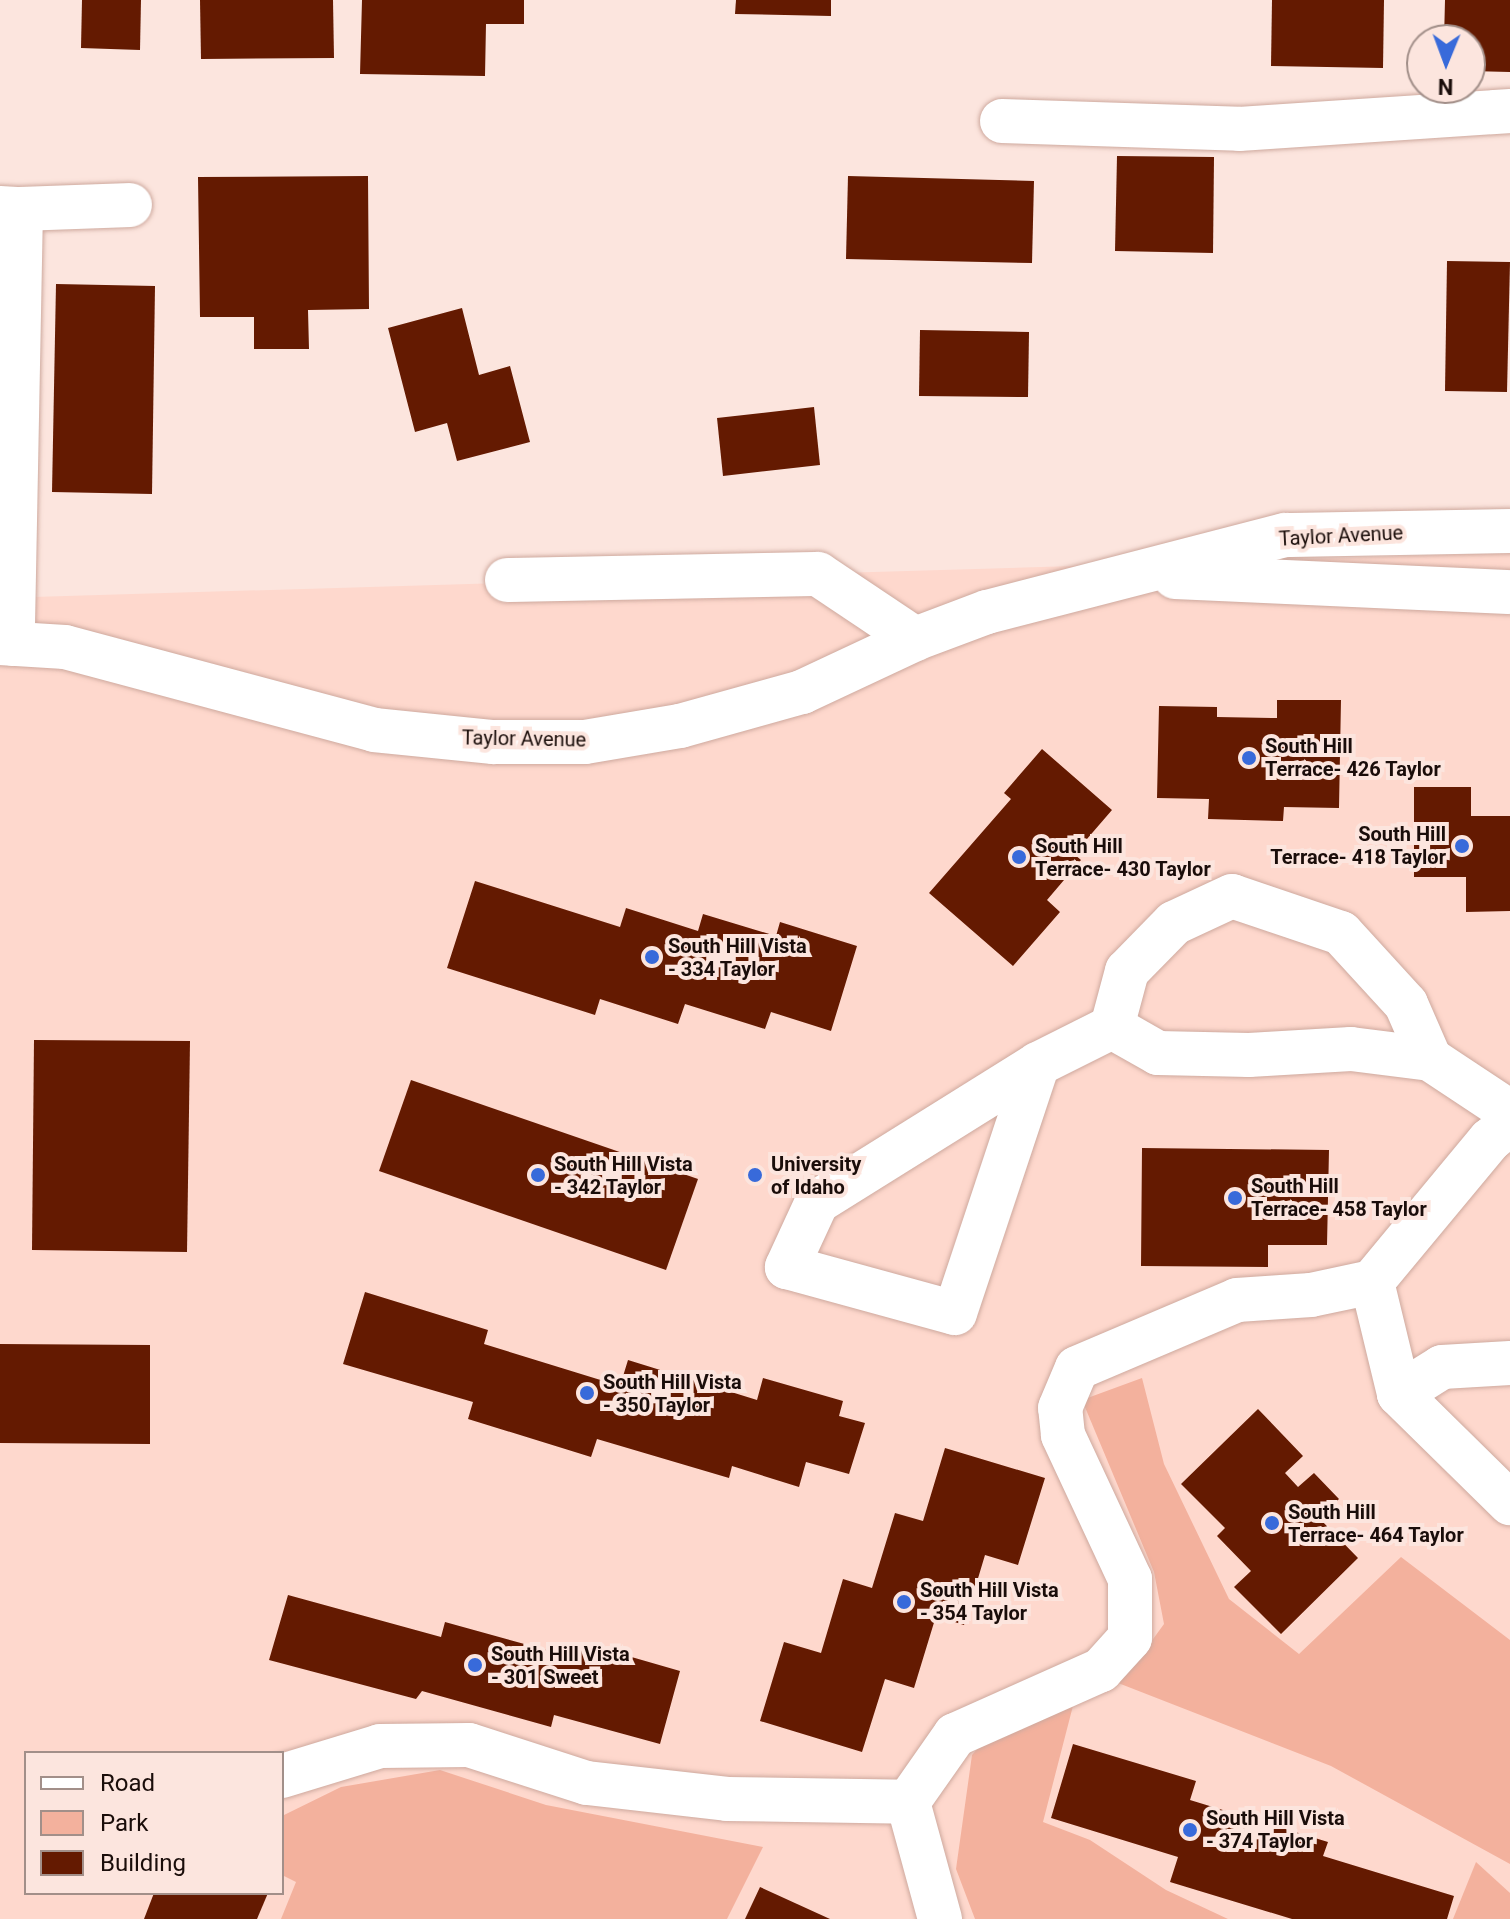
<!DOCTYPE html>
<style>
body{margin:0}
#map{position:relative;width:1510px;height:1919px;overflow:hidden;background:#fce5de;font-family:Roboto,sans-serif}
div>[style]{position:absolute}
.built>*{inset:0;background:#fed8cd}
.green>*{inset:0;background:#f3b19d}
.building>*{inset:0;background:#641a01}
.roads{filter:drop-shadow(0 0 2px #cea99e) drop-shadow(0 0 2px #cea99e)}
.minor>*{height:44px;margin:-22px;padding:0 22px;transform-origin:22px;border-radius:22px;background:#fff}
.dots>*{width:22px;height:22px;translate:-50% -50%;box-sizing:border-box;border:4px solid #fce5de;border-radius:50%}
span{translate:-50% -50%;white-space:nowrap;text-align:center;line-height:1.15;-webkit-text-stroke:8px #fce5de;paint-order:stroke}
.street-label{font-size:20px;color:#1a0d0a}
.poi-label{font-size:20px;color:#1a0d0a;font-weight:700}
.left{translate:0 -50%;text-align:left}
.right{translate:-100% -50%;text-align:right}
.legend{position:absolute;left:24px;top:1751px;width:260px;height:144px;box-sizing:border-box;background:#fce5de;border:2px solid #a28f89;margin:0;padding:10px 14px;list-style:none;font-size:24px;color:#1a0d0a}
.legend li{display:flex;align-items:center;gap:16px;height:40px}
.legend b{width:40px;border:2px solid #a28f89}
.north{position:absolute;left:1406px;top:24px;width:80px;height:80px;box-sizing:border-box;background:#fce5de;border:2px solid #a28f89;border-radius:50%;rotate:181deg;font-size:22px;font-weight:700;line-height:32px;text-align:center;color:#1a0d0a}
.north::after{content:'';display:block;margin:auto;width:28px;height:36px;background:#386ada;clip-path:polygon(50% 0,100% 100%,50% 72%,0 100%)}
</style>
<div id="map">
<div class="built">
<div style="clip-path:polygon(evenodd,1510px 553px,1510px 1919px,0 1919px,0 598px,1510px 553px,26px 1753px,282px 1753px,282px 1893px,26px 1893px,26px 1753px)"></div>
</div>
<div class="green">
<div style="clip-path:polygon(1142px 1378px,1164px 1464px,1229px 1599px,1299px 1654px,1401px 1557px,1510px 1640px,1510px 1864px,1331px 1766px,1113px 1681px,1140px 1657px,1164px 1624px,1154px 1572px,1082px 1400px)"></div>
<div style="clip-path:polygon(1075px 1698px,1043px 1822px,1090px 1840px,1166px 1890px,1228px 1919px,975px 1919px,956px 1869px,972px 1755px,992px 1732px)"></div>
<div style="clip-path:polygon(440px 1770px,546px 1805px,763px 1847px,727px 1919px,281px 1919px,296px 1882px,282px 1875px,282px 1816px,341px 1787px)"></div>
<div style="clip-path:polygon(1476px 1862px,1510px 1893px,1510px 1919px,1453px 1919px)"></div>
</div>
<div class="building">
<div style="clip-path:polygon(82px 0,141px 0,140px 50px,81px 48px)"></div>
<div style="clip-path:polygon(200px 0,333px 0,334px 58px,201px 59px)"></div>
<div style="clip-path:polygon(362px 0,524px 0,524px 24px,486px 24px,485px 76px,360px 74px)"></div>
<div style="clip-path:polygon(736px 0,831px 0,831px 16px,735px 14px)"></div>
<div style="clip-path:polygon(1272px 0,1384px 0,1383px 68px,1271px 66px)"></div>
<div style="clip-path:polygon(1445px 0,1510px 0,1510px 72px,1470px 71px,1470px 40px,1444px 40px)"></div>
<div style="clip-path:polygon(1117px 156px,1214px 157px,1213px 253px,1115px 251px)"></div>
<div style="clip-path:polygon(368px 176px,369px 309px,308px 310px,309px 349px,254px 349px,254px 317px,200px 317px,198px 177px)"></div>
<div style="clip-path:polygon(848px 176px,1034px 181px,1032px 263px,846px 259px)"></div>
<div style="clip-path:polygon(1447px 261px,1510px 262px,1507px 392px,1445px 391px)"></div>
<div style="clip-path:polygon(56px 284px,155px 286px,152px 494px,52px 492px)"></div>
<div style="clip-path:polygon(462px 308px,479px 375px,510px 366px,530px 442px,457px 461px,447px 423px,415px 432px,388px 328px)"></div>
<div style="clip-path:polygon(920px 330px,1029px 332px,1028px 397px,919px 396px)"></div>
<div style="clip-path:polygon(814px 407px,820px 465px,723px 476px,717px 418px)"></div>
<div style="clip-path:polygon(1277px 700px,1341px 700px,1339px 808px,1284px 807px,1283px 821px,1208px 819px,1209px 799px,1157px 798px,1159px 706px,1217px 707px,1217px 717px,1277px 718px)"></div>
<div style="clip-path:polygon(1042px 749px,1112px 810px,1074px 854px,1081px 860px,1047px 900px,1060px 912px,1013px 966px,929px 893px,1011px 799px,1004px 793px)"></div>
<div style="clip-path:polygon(1414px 787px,1471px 787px,1471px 816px,1510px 816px,1510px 911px,1466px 912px,1466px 877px,1414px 877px)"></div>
<div style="clip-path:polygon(475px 881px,620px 927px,626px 908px,698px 931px,703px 914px,776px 936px,780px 922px,857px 946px,831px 1031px,771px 1012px,765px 1029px,685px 1004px,678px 1024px,600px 999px,595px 1015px,447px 968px)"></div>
<div style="clip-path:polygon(34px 1040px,190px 1041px,187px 1252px,32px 1250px)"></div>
<div style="clip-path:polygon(411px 1080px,698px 1179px,666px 1270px,379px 1171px)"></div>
<div style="clip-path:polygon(1142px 1148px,1329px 1150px,1327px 1245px,1268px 1245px,1268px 1267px,1141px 1266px)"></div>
<div style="clip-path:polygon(365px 1292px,488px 1330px,484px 1344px,620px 1386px,628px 1360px,757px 1400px,763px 1378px,843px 1401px,839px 1416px,865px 1423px,849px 1474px,806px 1462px,799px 1487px,732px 1466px,729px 1478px,597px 1439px,591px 1457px,468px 1419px,473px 1402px,343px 1364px)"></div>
<div style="clip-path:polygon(0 1344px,150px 1345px,150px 1444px,0 1443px)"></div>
<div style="clip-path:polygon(1258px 1409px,1303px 1456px,1285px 1473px,1298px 1487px,1314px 1473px,1339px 1499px,1319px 1518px,1358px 1558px,1281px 1634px,1234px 1587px,1251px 1571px,1217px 1536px,1225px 1528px,1181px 1484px)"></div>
<div style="clip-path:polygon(945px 1448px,1045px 1478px,1018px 1565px,985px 1555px,964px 1625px,936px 1616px,914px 1688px,885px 1679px,862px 1752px,760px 1721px,784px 1642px,821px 1653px,843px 1579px,872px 1588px,895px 1513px,923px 1521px)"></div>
<div style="clip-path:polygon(288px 1595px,441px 1637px,445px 1622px,579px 1659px,583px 1643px,680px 1671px,660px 1744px,554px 1715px,551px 1727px,422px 1691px,416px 1699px,269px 1660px)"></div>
<div style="clip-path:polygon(1073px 1744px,1196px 1781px,1190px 1800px,1328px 1842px,1323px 1856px,1454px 1896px,1447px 1919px,1292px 1919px,1170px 1882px,1178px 1857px,1051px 1818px)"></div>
<div style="clip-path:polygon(760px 1887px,830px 1919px,745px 1919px)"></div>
<div style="clip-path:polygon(154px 1893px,268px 1893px,257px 1919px,144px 1919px)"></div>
</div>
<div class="roads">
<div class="minor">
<div style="left:1002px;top:121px;width:237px;rotate:1.9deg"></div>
<div style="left:1239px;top:129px;width:272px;rotate:-3.8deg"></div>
<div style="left:0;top:208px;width:21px;rotate:3deg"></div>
<div style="left:21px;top:209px;width:435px;rotate:91.1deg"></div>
<div style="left:21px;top:209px;width:109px;rotate:-2.1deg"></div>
<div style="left:1175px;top:577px;width:335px;rotate:2.6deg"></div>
<div style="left:507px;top:580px;width:311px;rotate:-1.1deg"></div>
<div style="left:818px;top:574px;width:117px;rotate:33.8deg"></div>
<div style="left:0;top:643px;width:65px;rotate:3.5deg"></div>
<div style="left:65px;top:647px;width:320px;rotate:15deg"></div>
<div style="left:374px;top:730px;width:120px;rotate:5.8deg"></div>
<div style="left:493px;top:742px;width:92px"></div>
<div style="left:585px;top:742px;width:96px;rotate:-9.6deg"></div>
<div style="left:680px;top:726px;width:127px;rotate:-15.6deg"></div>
<div style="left:802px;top:692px;width:125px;rotate:-25.1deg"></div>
<div style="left:915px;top:639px;width:77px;rotate:-20.6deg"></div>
<div style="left:987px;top:612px;width:308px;rotate:-14.5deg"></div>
<div style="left:1285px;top:535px;width:225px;rotate:-1deg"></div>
<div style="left:1430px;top:1059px;width:60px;rotate:-113.6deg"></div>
<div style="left:1406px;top:1004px;width:96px;rotate:-132.5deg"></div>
<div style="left:1341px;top:933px;width:115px;rotate:-161.3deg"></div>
<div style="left:1232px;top:896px;width:64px;rotate:155deg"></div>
<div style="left:1174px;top:923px;width:67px;rotate:134.4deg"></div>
<div style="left:1127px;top:971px;width:58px;rotate:105deg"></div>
<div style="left:1112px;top:1027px;width:53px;rotate:29.5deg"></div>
<div style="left:1158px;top:1053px;width:91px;rotate:1.3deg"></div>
<div style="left:1249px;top:1055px;width:102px;rotate:-3.4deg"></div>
<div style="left:1351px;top:1049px;width:80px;rotate:7.2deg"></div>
<div style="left:1430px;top:1059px;width:96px;rotate:33.5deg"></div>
<div style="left:1038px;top:1064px;width:261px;rotate:148deg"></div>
<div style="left:817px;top:1202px;width:72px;rotate:114.8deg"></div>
<div style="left:787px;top:1267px;width:174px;rotate:15.3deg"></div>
<div style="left:955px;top:1313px;width:262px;rotate:-71.6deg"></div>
<div style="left:1038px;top:1064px;width:83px;rotate:-26.6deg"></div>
<div style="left:1372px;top:1282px;width:115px;rotate:76.4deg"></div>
<div style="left:1399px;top:1394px;width:156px;rotate:44.5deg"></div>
<div style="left:1372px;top:1282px;width:185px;rotate:-50.3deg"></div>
<div style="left:1490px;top:1140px;width:26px;rotate:-39deg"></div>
<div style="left:1399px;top:1394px;width:51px;rotate:-32.1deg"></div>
<div style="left:1442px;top:1367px;width:68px;rotate:-3.4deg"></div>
<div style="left:282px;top:1776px;width:102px;rotate:-17deg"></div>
<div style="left:380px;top:1746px;width:89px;rotate:-0.6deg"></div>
<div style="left:469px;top:1745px;width:124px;rotate:17.9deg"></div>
<div style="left:587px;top:1783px;width:141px;rotate:6.5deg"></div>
<div style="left:727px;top:1799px;width:181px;rotate:0.9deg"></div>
<div style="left:940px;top:1919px;width:121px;rotate:-105.3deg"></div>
<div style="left:908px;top:1802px;width:82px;rotate:-55deg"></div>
<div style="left:955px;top:1735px;width:160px;rotate:-24deg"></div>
<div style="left:1101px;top:1670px;width:43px;rotate:-47.8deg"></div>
<div style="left:1130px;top:1638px;width:59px;rotate:-90deg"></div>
<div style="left:1130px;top:1579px;width:159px;rotate:-115deg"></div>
<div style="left:1063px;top:1435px;width:27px;rotate:-96deg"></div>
<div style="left:1060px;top:1408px;width:43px;rotate:-67deg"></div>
<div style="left:1077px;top:1368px;width:174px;rotate:-23deg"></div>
<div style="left:1237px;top:1300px;width:74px;rotate:-3.9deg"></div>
<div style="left:1311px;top:1295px;width:62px;rotate:-12deg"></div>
</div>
</div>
<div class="dots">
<div style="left:1249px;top:758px;background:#386ada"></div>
<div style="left:1462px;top:846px;background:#386ada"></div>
<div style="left:1019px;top:857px;background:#386ada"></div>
<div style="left:652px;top:957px;background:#386ada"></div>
<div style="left:538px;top:1175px;background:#386ada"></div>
<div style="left:755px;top:1175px;background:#386ada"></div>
<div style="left:1235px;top:1198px;background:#386ada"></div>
<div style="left:587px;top:1393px;background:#386ada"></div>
<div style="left:1272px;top:1523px;background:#386ada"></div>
<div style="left:904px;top:1602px;background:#386ada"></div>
<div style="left:475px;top:1665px;background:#386ada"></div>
<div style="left:1190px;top:1830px;background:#386ada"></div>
</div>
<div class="street-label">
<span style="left:1341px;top:536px;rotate:-3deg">Taylor Avenue</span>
<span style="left:524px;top:739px;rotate:1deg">Taylor Avenue</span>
</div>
<div class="poi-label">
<span class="left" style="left:1265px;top:758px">South Hill<br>Terrace- 426 Taylor</span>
<span class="right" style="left:1446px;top:846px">South Hill<br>Terrace- 418 Taylor</span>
<span class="left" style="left:1035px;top:858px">South Hill<br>Terrace- 430 Taylor</span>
<span class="left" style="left:668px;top:958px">South Hill Vista<br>- 334 Taylor</span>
<span class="left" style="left:554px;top:1176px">South Hill Vista<br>- 342 Taylor</span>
<span class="left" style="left:771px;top:1176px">University<br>of Idaho</span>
<span class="left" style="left:1251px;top:1198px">South Hill<br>Terrace- 458 Taylor</span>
<span class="left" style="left:603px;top:1394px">South Hill Vista<br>- 350 Taylor</span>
<span class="left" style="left:1288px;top:1524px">South Hill<br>Terrace- 464 Taylor</span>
<span class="left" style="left:920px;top:1602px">South Hill Vista<br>- 354 Taylor</span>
<span class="left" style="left:491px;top:1666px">South Hill Vista<br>- 301 Sweet</span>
<span class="left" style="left:1206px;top:1830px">South Hill Vista<br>- 374 Taylor</span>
</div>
<ul class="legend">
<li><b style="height:10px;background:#fff"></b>Road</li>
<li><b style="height:22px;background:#f3b19d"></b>Park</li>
<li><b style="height:22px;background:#641a01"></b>Building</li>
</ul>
<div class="north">N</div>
</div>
